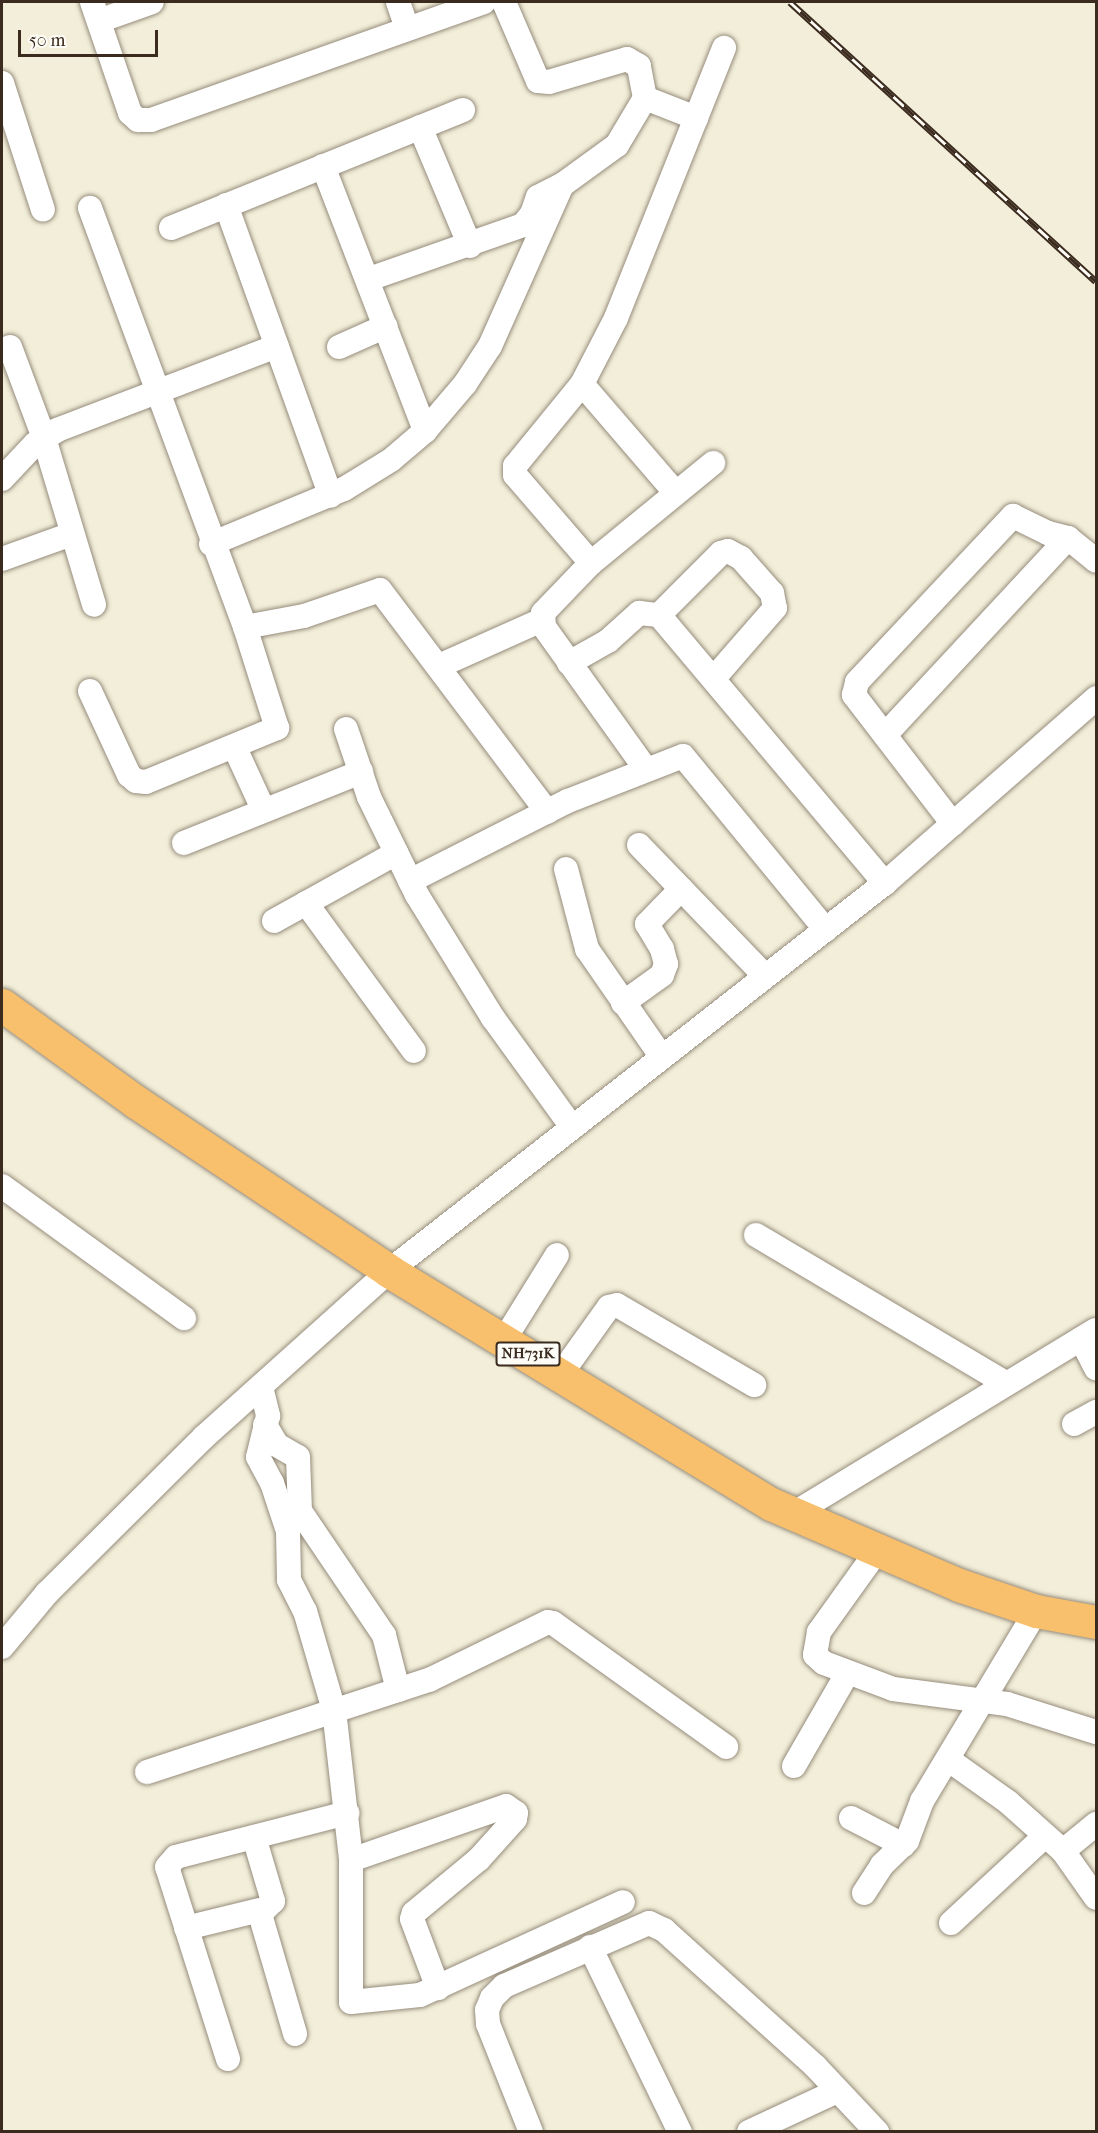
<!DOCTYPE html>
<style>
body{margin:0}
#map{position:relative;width:1098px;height:2133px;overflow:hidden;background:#f2eed9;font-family:"IM FELL French Canon",serif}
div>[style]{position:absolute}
.roads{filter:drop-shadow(0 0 2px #968c7c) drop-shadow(0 0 2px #968c7c)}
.minor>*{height:24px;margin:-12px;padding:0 12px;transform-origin:12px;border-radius:12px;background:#fff}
.highway>*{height:33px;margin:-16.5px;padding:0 16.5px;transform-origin:16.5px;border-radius:16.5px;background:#f8bf6c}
.rail>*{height:7px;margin-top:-3.5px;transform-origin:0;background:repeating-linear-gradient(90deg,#fdfcf7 0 14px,#3b2a1e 0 28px);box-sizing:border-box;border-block:2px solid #3b2a1e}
span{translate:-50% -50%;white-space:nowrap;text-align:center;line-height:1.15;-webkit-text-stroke:4.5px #fdfcf7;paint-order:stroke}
.shield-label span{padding:2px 4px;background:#fdfcf7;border:2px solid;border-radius:4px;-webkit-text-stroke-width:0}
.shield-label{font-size:15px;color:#3b2a1e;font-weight:700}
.frame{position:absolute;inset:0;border:3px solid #3b2a1e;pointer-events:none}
.scale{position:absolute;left:18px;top:30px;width:140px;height:27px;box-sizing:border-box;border:3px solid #3b2a1e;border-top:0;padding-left:8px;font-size:18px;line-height:21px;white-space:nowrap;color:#3b2a1e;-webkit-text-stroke:4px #fdfcf7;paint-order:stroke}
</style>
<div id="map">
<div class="roads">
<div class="minor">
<div style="left:92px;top:2px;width:117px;rotate:71.1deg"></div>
<div style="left:130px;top:113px;width:11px;rotate:41deg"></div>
<div style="left:138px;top:120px;width:13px"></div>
<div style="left:151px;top:120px;width:353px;rotate:-19.5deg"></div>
<div style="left:398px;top:2px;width:28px;rotate:71deg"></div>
<div style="left:99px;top:21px;width:56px;rotate:-19.7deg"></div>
<div style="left:2px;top:83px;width:133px;rotate:72.1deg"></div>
<div style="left:645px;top:98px;width:55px;rotate:21.4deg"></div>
<div style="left:420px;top:127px;width:129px;rotate:67.2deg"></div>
<div style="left:323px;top:166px;width:284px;rotate:68.9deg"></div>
<div style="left:226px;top:205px;width:309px;rotate:70.2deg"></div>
<div style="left:171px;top:228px;width:315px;rotate:-22deg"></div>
<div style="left:369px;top:279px;width:163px;rotate:-19.3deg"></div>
<div style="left:523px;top:225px;width:14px;rotate:-51deg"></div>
<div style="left:532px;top:214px;width:18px;rotate:-71deg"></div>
<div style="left:538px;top:197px;width:27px;rotate:-27deg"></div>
<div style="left:10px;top:347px;width:97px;rotate:69.5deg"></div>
<div style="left:44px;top:438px;width:174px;rotate:73.3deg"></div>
<div style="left:339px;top:347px;width:51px;rotate:-24.1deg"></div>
<div style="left:582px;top:384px;width:141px;rotate:49.3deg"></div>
<div style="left:2px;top:479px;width:48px;rotate:-46.7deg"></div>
<div style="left:35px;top:444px;width:26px;rotate:-32deg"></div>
<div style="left:57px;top:430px;width:235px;rotate:-20.9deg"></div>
<div style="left:211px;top:544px;width:144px;rotate:-22.5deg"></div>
<div style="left:344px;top:489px;width:55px;rotate:-31.7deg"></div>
<div style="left:391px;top:460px;width:45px;rotate:-40.5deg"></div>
<div style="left:425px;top:431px;width:62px;rotate:-49.6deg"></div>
<div style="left:465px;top:384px;width:45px;rotate:-56.7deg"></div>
<div style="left:490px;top:346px;width:176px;rotate:-65.9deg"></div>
<div style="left:562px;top:185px;width:68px;rotate:-36deg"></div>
<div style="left:617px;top:145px;width:55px;rotate:-59.2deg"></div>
<div style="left:645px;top:98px;width:33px;rotate:-101deg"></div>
<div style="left:639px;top:66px;width:14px;rotate:-150deg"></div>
<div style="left:627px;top:59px;width:81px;rotate:163.6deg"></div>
<div style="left:549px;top:82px;width:11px;rotate:-175deg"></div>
<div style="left:538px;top:81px;width:86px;rotate:-113.3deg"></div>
<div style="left:2px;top:559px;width:74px;rotate:-19.7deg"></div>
<div style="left:591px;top:563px;width:116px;rotate:-130.8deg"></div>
<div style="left:515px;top:475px;width:9px;rotate:-90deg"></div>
<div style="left:515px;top:466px;width:106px;rotate:-50.7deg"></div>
<div style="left:582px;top:384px;width:74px;rotate:-62.7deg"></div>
<div style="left:616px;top:318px;width:291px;rotate:-68.2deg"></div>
<div style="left:659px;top:615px;width:88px;rotate:-45deg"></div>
<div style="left:721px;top:553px;width:7px;rotate:-16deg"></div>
<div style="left:728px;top:551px;width:15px;rotate:28deg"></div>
<div style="left:741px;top:558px;width:47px;rotate:48.5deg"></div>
<div style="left:772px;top:593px;width:15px;rotate:79deg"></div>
<div style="left:775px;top:608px;width:91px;rotate:131deg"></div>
<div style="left:245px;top:627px;width:60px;rotate:-10.6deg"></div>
<div style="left:304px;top:616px;width:80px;rotate:-18.9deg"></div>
<div style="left:380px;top:590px;width:278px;rotate:53deg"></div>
<div style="left:569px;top:663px;width:45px;rotate:-29.4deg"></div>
<div style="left:608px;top:641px;width:42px;rotate:-42.1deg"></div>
<div style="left:639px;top:613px;width:20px;rotate:6deg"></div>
<div style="left:659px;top:615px;width:351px;rotate:49.9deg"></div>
<div style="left:439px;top:666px;width:113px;rotate:-24.1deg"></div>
<div style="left:90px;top:691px;width:93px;rotate:65.1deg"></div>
<div style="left:129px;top:775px;width:9px;rotate:41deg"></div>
<div style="left:136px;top:781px;width:10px;rotate:6deg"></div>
<div style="left:146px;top:782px;width:142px;rotate:-22.4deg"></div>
<div style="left:277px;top:728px;width:106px;rotate:-107.6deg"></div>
<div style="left:245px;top:627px;width:447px;rotate:-110.3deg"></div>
<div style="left:346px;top:729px;width:72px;rotate:71.3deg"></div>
<div style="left:369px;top:797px;width:109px;rotate:63.9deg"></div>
<div style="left:417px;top:895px;width:145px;rotate:58.3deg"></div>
<div style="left:493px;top:1018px;width:135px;rotate:54.1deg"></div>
<div style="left:885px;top:735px;width:269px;rotate:-47.1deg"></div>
<div style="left:235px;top:748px;width:67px;rotate:65.3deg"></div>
<div style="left:645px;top:768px;width:173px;rotate:-125.6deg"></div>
<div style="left:544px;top:627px;width:14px;rotate:-94deg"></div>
<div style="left:543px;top:613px;width:69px;rotate:-46.2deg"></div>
<div style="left:591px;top:563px;width:158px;rotate:-39.3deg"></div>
<div style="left:953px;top:824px;width:163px;rotate:-127.5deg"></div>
<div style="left:854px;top:695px;width:13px;rotate:-77deg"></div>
<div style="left:857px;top:682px;width:228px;rotate:-46.8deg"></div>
<div style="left:1013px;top:516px;width:39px;rotate:26deg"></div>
<div style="left:1048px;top:533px;width:21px;rotate:14deg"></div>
<div style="left:1068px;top:538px;width:36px;rotate:39deg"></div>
<div style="left:184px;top:843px;width:191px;rotate:-21.9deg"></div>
<div style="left:639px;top:845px;width:182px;rotate:46.1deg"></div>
<div style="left:566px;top:869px;width:83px;rotate:75.3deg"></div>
<div style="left:587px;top:949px;width:130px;rotate:55.3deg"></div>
<div style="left:410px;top:881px;width:177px;rotate:-26.9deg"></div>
<div style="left:568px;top:801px;width:123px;rotate:-21.4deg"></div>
<div style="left:683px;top:756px;width:225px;rotate:50.6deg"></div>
<div style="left:306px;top:903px;width:183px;rotate:53.9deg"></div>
<div style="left:274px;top:921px;width:140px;rotate:-29.1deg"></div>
<div style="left:623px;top:1003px;width:48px;rotate:-35.7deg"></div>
<div style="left:662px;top:975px;width:12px;rotate:-70deg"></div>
<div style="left:666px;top:964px;width:16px;rotate:-105deg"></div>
<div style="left:662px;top:949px;width:29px;rotate:-121deg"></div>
<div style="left:647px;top:924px;width:49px;rotate:-45.8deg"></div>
<div style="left:2px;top:1186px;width:225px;rotate:36deg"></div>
<div style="left:756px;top:1235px;width:290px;rotate:30.7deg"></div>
<div style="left:1081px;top:1339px;width:33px;rotate:63deg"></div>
<div style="left:504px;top:1340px;width:100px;rotate:-58.1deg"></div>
<div style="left:561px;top:1374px;width:82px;rotate:-54.4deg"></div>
<div style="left:609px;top:1307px;width:8px;rotate:-14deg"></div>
<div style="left:617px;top:1305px;width:159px;rotate:30.3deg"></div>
<div style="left:261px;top:1387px;width:30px;rotate:76deg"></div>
<div style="left:268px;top:1416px;width:42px;rotate:103.7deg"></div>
<div style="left:258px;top:1457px;width:30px;rotate:62deg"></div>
<div style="left:272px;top:1483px;width:51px;rotate:71.6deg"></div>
<div style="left:288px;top:1531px;width:49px;rotate:88.8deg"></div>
<div style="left:289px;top:1580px;width:35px;rotate:63deg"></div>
<div style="left:305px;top:1611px;width:103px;rotate:73.7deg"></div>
<div style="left:334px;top:1710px;width:151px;rotate:83.5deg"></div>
<div style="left:351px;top:1860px;width:142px;rotate:90deg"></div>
<div style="left:351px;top:2002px;width:69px;rotate:-5.8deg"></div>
<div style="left:420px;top:1995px;width:223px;rotate:-24.6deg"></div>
<div style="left:1074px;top:1424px;width:25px;rotate:-29deg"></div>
<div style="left:265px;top:1425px;width:23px;rotate:59deg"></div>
<div style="left:277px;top:1445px;width:24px;rotate:30deg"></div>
<div style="left:298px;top:1457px;width:54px;rotate:87.9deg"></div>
<div style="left:300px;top:1511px;width:150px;rotate:55.9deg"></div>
<div style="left:384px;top:1635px;width:57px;rotate:75.7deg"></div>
<div style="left:793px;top:1514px;width:354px;rotate:-31.3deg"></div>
<div style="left:877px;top:1551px;width:100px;rotate:125.6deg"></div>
<div style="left:819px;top:1632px;width:23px;rotate:100deg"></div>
<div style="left:815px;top:1655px;width:12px;rotate:42deg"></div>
<div style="left:824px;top:1663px;width:74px;rotate:20.6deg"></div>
<div style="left:893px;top:1689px;width:115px;rotate:7.5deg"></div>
<div style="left:1007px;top:1704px;width:93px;rotate:17.5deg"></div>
<div style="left:2px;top:1647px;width:70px;rotate:-50.2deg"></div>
<div style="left:47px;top:1593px;width:221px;rotate:-44.8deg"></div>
<div style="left:204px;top:1437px;width:249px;rotate:-41.9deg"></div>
<div style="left:389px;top:1271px;width:630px;rotate:-38.03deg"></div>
<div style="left:885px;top:883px;width:281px;rotate:-41.2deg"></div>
<div style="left:949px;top:1760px;width:72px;rotate:35.4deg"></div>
<div style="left:1008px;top:1802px;width:74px;rotate:41.7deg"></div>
<div style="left:1063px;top:1851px;width:57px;rotate:54.9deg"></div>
<div style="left:794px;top:1766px;width:106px;rotate:-60.1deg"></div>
<div style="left:147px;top:1772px;width:297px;rotate:-18.1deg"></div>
<div style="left:429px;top:1680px;width:132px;rotate:-26deg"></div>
<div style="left:548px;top:1622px;width:5px;rotate:11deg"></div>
<div style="left:553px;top:1623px;width:213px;rotate:35.6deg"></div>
<div style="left:851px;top:1818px;width:59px;rotate:27.4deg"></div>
<div style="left:254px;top:1837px;width:67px;rotate:73.5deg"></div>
<div style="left:273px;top:1901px;width:18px;rotate:135deg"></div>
<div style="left:260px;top:1914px;width:125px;rotate:73.7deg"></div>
<div style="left:1063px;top:1851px;width:43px;rotate:-39.3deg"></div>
<div style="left:351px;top:1860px;width:164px;rotate:-19.2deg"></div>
<div style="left:506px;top:1806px;width:12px;rotate:35deg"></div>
<div style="left:516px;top:1813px;width:6px;rotate:99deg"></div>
<div style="left:515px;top:1819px;width:54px;rotate:132deg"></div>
<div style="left:479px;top:1859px;width:85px;rotate:140.3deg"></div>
<div style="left:414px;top:1913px;width:6px;rotate:108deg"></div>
<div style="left:412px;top:1919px;width:74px;rotate:69.4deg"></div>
<div style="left:864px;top:1893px;width:33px;rotate:-57deg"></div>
<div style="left:882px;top:1865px;width:35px;rotate:-44deg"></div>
<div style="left:907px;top:1841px;width:43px;rotate:-69.4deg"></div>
<div style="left:922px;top:1801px;width:222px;rotate:-59deg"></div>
<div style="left:951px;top:1923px;width:128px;rotate:-42.8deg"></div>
<div style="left:186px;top:1928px;width:76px;rotate:-13.7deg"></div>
<div style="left:590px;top:1947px;width:206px;rotate:64.1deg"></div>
<div style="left:228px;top:2059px;width:201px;rotate:-107.6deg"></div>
<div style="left:167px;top:1867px;width:13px;rotate:-48deg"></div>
<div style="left:176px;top:1857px;width:177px;rotate:-14.4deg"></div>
<div style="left:531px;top:2132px;width:116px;rotate:-111.7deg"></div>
<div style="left:488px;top:2024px;width:14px;rotate:-94deg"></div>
<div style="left:487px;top:2010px;width:13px;rotate:-67deg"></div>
<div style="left:492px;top:1998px;width:17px;rotate:-45deg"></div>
<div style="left:504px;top:1986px;width:158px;rotate:-23.5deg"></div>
<div style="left:649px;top:1923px;width:17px;rotate:25deg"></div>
<div style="left:664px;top:1930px;width:203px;rotate:42deg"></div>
<div style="left:815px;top:2066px;width:91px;rotate:46.8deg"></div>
<div style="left:749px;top:2132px;width:97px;rotate:-25deg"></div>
</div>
<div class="highway">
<div style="left:2px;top:1005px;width:165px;rotate:35.9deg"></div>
<div style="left:136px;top:1102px;width:304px;rotate:33.7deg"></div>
<div style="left:389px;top:1271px;width:447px;rotate:31.4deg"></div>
<div style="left:771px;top:1504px;width:205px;rotate:23.3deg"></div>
<div style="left:959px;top:1585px;width:81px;rotate:18.7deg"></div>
<div style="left:1036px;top:1611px;width:61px;rotate:10.4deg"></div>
</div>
</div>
<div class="rail">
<div style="left:790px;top:2px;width:414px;rotate:42.4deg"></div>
</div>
<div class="shield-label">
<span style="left:528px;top:1354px">NH731K</span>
</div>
<div class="frame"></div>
<div class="scale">50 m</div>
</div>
